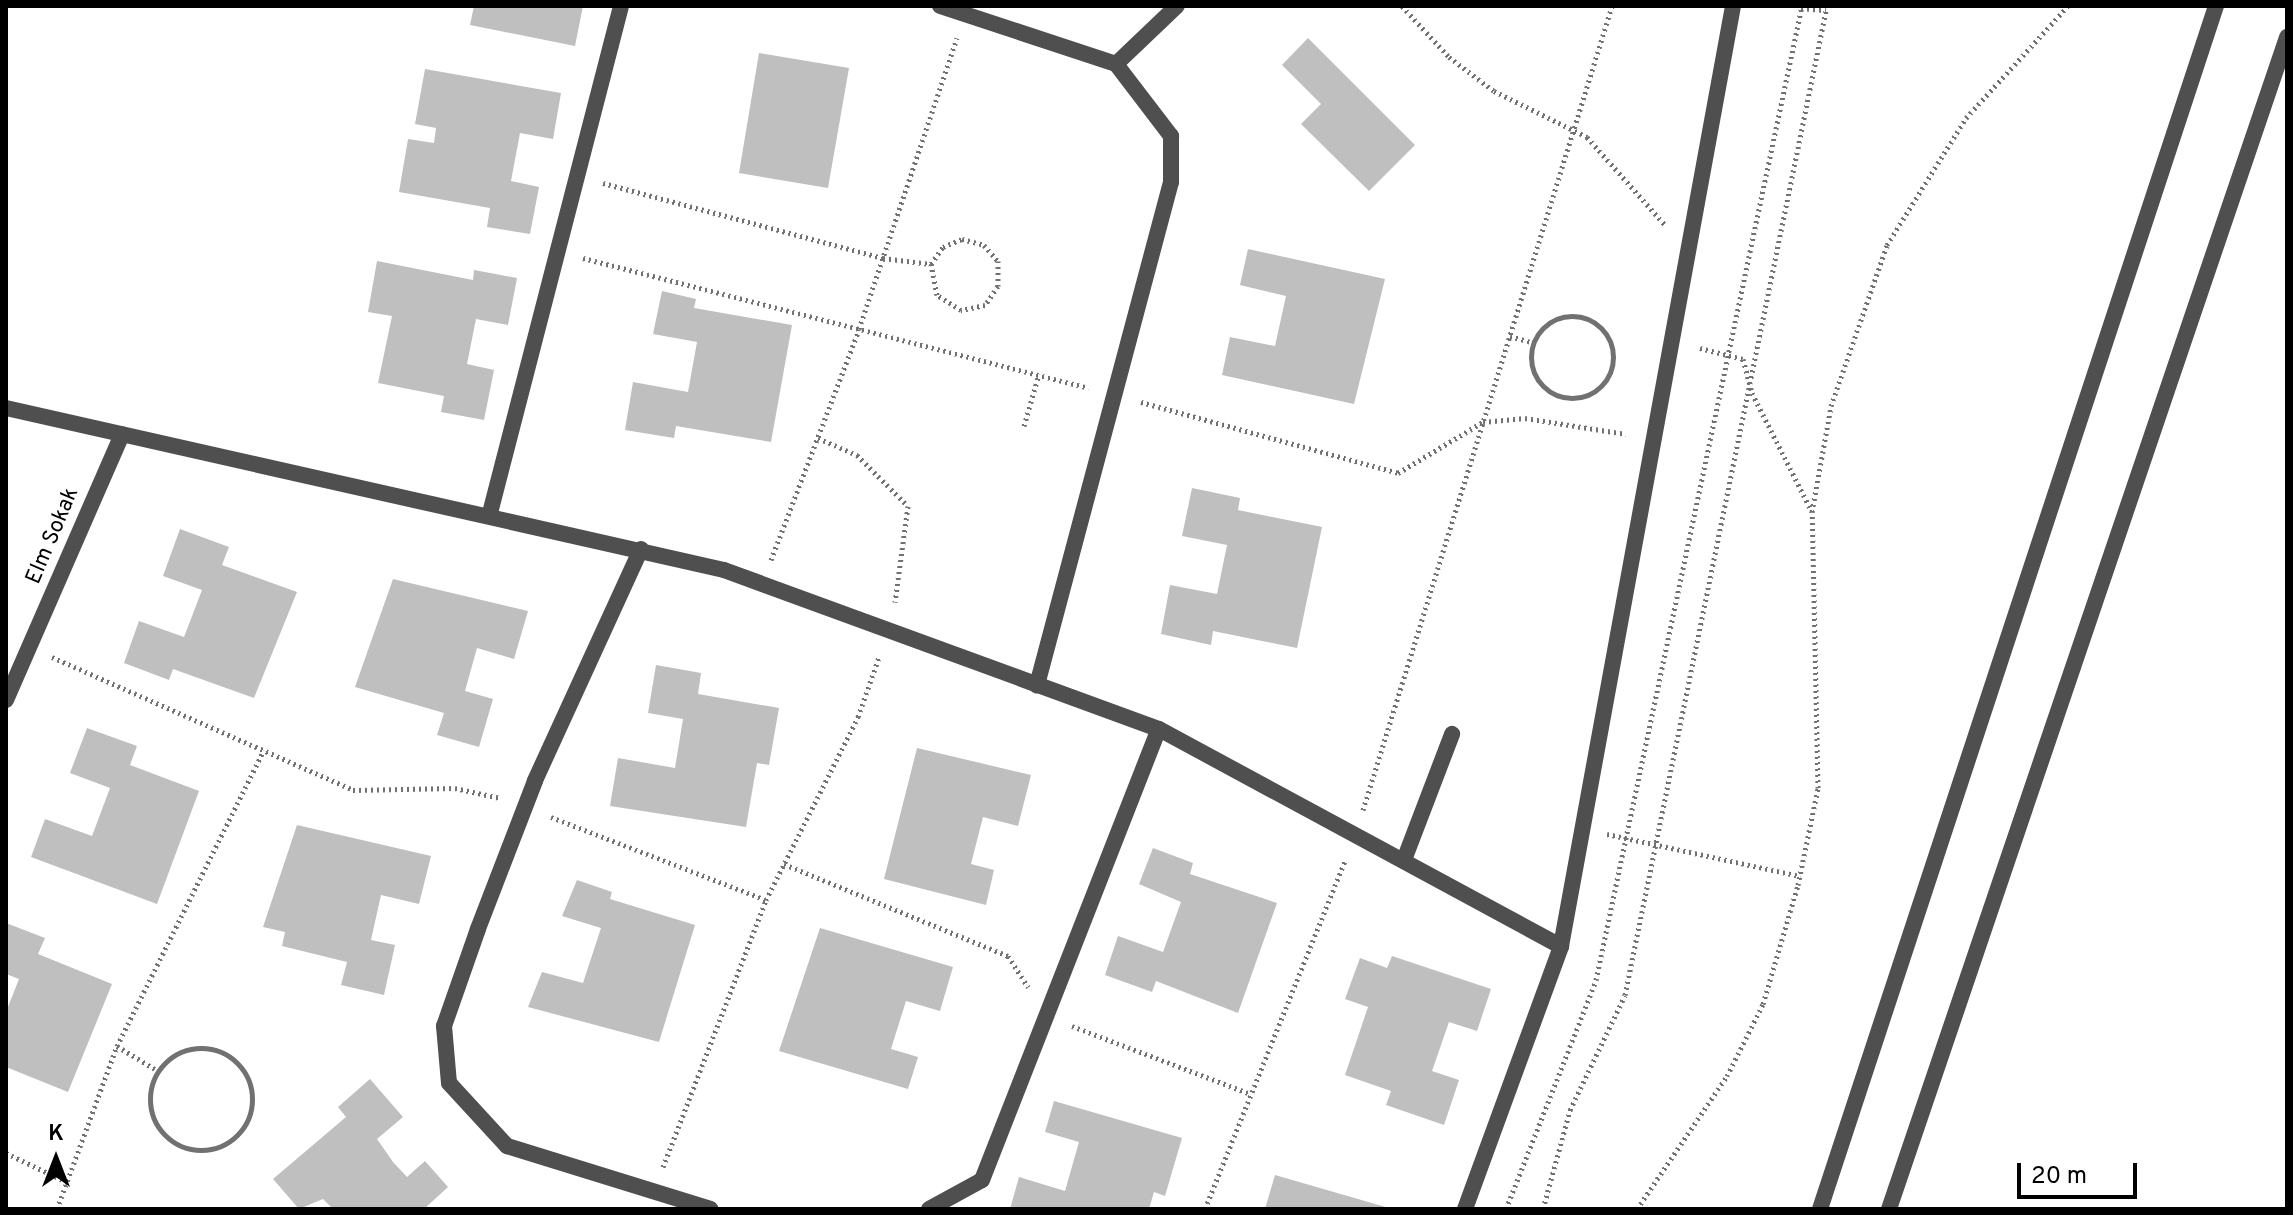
<!DOCTYPE html>
<style>
body{margin:0}
#map{position:relative;width:2293px;height:1215px;overflow:hidden;background:#fff;font-family:Overpass,sans-serif}
div>[style]{position:absolute}
.building>*{inset:0;background:#bfbfbf}
.path>*{height:5px;margin-top:-2.5px;transform-origin:0;background:repeating-linear-gradient(90deg,#717171 0 2px,transparent 0 6px)}
.path>.ring{margin:-2.5px;padding:0;box-sizing:content-box;background:none;border:5px solid #717171;border-radius:50%}
.lane>*{height:16px;margin:-8px;padding:0 8px;transform-origin:8px;border-radius:8px;background:#4f4f4f}
.street>*{height:16px;margin:-8px;padding:0 8px;transform-origin:8px;border-radius:8px;background:#4f4f4f}
span{translate:-50% -50%;white-space:nowrap;text-align:center;line-height:1.15;-webkit-text-stroke:6px #fff;paint-order:stroke}
.street-label{font-size:22px;color:#000}
.frame{position:absolute;inset:0;border:8px solid #000;pointer-events:none}
.north{position:absolute;left:16px;top:1119px;width:80px;height:80px;-webkit-text-stroke:6px #fff;paint-order:stroke;rotate:0deg;font-size:22px;font-weight:700;line-height:32px;text-align:center;color:#000}
.north::after{content:'';display:block;margin:auto;width:28px;height:36px;background:#000;clip-path:polygon(50% 0,100% 100%,50% 72%,0 100%)}
.scale{position:absolute;left:2017px;top:1163px;width:120px;height:36px;box-sizing:border-box;border:4px solid #000;border-top:0;padding-left:10px;font-size:24px;line-height:28px;white-space:nowrap;color:#000;-webkit-text-stroke:6px #fff;paint-order:stroke}
</style>
<div id="map">
<div class="building">
<div style="clip-path:polygon(474px 6px,583px 6px,575px 46px,470px 25px)"></div>
<div style="clip-path:polygon(1308px 38px,1415px 145px,1369px 191px,1301px 124px,1321px 104px,1282px 65px)"></div>
<div style="clip-path:polygon(759px 53px,849px 68px,828px 188px,739px 173px)"></div>
<div style="clip-path:polygon(425px 69px,561px 93px,553px 139px,520px 133px,511px 181px,539px 187px,530px 234px,487px 227px,490px 208px,399px 192px,408px 139px,434px 143px,436px 128px,415px 124px)"></div>
<div style="clip-path:polygon(1248px 249px,1385px 279px,1354px 404px,1222px 375px,1230px 337px,1275px 346px,1286px 296px,1240px 285px)"></div>
<div style="clip-path:polygon(377px 261px,473px 280px,474px 270px,517px 278px,508px 325px,476px 319px,467px 364px,494px 370px,484px 420px,441px 412px,444px 396px,378px 383px,392px 316px,368px 312px)"></div>
<div style="clip-path:polygon(662px 291px,696px 299px,694px 308px,792px 325px,771px 442px,676px 426px,674px 438px,625px 430px,633px 382px,688px 392px,697px 342px,653px 334px)"></div>
<div style="clip-path:polygon(1192px 488px,1240px 498px,1238px 510px,1322px 527px,1297px 648px,1213px 631px,1211px 645px,1161px 634px,1170px 585px,1217px 594px,1227px 545px,1182px 536px)"></div>
<div style="clip-path:polygon(180px 529px,229px 547px,222px 565px,297px 592px,254px 698px,173px 669px,169px 680px,124px 663px,139px 621px,184px 637px,202px 590px,163px 576px)"></div>
<div style="clip-path:polygon(393px 579px,528px 611px,514px 659px,477px 648px,465px 691px,493px 699px,479px 747px,437px 735px,444px 713px,355px 687px)"></div>
<div style="clip-path:polygon(656px 665px,701px 673px,698px 694px,779px 708px,769px 765px,757px 763px,746px 827px,610px 806px,618px 758px,675px 768px,683px 719px,648px 713px)"></div>
<div style="clip-path:polygon(87px 728px,137px 746px,130px 765px,199px 791px,157px 904px,31px 857px,45px 819px,92px 836px,110px 788px,70px 773px)"></div>
<div style="clip-path:polygon(917px 748px,1031px 775px,1018px 826px,983px 817px,971px 864px,994px 870px,986px 905px,884px 879px)"></div>
<div style="clip-path:polygon(297px 825px,431px 856px,419px 904px,381px 895px,371px 940px,395px 945px,384px 995px,341px 985px,347px 962px,282px 946px,285px 932px,263px 927px)"></div>
<div style="clip-path:polygon(1153px 848px,1193px 863px,1190px 874px,1277px 903px,1238px 1013px,1156px 981px,1152px 992px,1105px 975px,1118px 936px,1163px 952px,1181px 902px,1139px 884px)"></div>
<div style="clip-path:polygon(577px 880px,612px 892px,610px 899px,695px 925px,659px 1042px,528px 1007px,542px 972px,583px 983px,601px 928px,562px 916px)"></div>
<div style="clip-path:polygon(6px 923px,45px 938px,38px 954px,112px 984px,68px 1092px,6px 1067px,6px 1012px,19px 979px,6px 974px)"></div>
<div style="clip-path:polygon(820px 928px,953px 967px,940px 1011px,906px 1001px,891px 1049px,918px 1057px,908px 1089px,779px 1051px)"></div>
<div style="clip-path:polygon(1392px 956px,1491px 989px,1477px 1031px,1449px 1022px,1432px 1071px,1459px 1080px,1444px 1125px,1386px 1105px,1391px 1091px,1345px 1075px,1368px 1007px,1345px 999px,1360px 958px,1387px 968px)"></div>
<div style="clip-path:polygon(370px 1079px,403px 1117px,377px 1139px,393px 1162px,407px 1177px,425px 1161px,448px 1187px,424px 1209px,333px 1209px,323px 1199px,299px 1209px,273px 1179px,346px 1117px,338px 1107px)"></div>
<div style="clip-path:polygon(1054px 1101px,1182px 1138px,1165px 1196px,1154px 1192px,1149px 1209px,1010px 1209px,1019px 1177px,1065px 1191px,1079px 1142px,1045px 1132px)"></div>
<div style="clip-path:polygon(1275px 1175px,1389px 1208px,1388px 1209px,1265px 1209px)"></div>
</div>
<div class="path">
<div style="left:1402px;top:6px;width:69px;rotate:47.3deg"></div>
<div style="left:1449px;top:57px;width:56px;rotate:37.1deg"></div>
<div style="left:1494px;top:91px;width:104px;rotate:26.3deg"></div>
<div style="left:1587px;top:137px;width:118px;rotate:48.4deg"></div>
<div style="left:1801px;top:8px;width:25px;rotate:5deg"></div>
<div style="left:603px;top:183px;width:290px;rotate:15deg"></div>
<div style="left:883px;top:258px;width:48px;rotate:7.1deg"></div>
<div style="left:931px;top:264px;width:21px;rotate:-55deg"></div>
<div style="left:943px;top:247px;width:21px;rotate:-23deg"></div>
<div style="left:962px;top:239px;width:23px;rotate:15deg"></div>
<div style="left:984px;top:245px;width:21px;rotate:49deg"></div>
<div style="left:998px;top:261px;width:25px;rotate:90deg"></div>
<div style="left:998px;top:286px;width:23px;rotate:124deg"></div>
<div style="left:985px;top:305px;width:25px;rotate:168deg"></div>
<div style="left:961px;top:310px;width:28px;rotate:-148deg"></div>
<div style="left:937px;top:295px;width:32px;rotate:-101deg"></div>
<div style="left:583px;top:258px;width:522px;rotate:14.41deg"></div>
<div class="ring" style="left:1531px;top:316px;width:77px;height:77px"></div>
<div style="left:1510px;top:336px;width:22px;rotate:16deg"></div>
<div style="left:1700px;top:348px;width:44px;rotate:14.3deg"></div>
<div style="left:1743px;top:359px;width:35px;rotate:75deg"></div>
<div style="left:1752px;top:393px;width:133px;rotate:63.2deg"></div>
<div style="left:1812px;top:512px;width:108px;rotate:-79.8deg"></div>
<div style="left:1831px;top:406px;width:170px;rotate:-70.8deg"></div>
<div style="left:1887px;top:245px;width:150px;rotate:-58.1deg"></div>
<div style="left:1966px;top:118px;width:151px;rotate:-47.7deg"></div>
<div style="left:1141px;top:402px;width:267px;rotate:15.4deg"></div>
<div style="left:1398px;top:473px;width:99px;rotate:-31deg"></div>
<div style="left:1483px;top:422px;width:42px;rotate:-5.4deg"></div>
<div style="left:1525px;top:418px;width:102px;rotate:9deg"></div>
<div style="left:1024px;top:426px;width:54px;rotate:-73.9deg"></div>
<div style="left:818px;top:438px;width:43px;rotate:23.6deg"></div>
<div style="left:857px;top:455px;width:72px;rotate:45deg"></div>
<div style="left:908px;top:506px;width:97px;rotate:97.7deg"></div>
<div style="left:771px;top:560px;width:247px;rotate:-69.1deg"></div>
<div style="left:859px;top:329px;width:307px;rotate:-71.4deg"></div>
<div style="left:52px;top:657px;width:329px;rotate:23.8deg"></div>
<div style="left:353px;top:790px;width:102px;rotate:-1.1deg"></div>
<div style="left:455px;top:788px;width:46px;rotate:12.5deg"></div>
<div style="left:1363px;top:810px;width:842px;rotate:-72.79deg"></div>
<div style="left:551px;top:817px;width:230px;rotate:21.1deg"></div>
<div style="left:766px;top:900px;width:205px;rotate:-63.3deg"></div>
<div style="left:858px;top:717px;width:64px;rotate:-70.7deg"></div>
<div style="left:1607px;top:834px;width:198px;rotate:12.3deg"></div>
<div style="left:784px;top:864px;width:242px;rotate:22.3deg"></div>
<div style="left:1008px;top:956px;width:37px;rotate:57deg"></div>
<div style="left:1072px;top:1026px;width:191px;rotate:20.8deg"></div>
<div style="left:117px;top:1046px;width:44px;rotate:31.2deg"></div>
<div class="ring" style="left:150px;top:1048px;width:97px;height:97px"></div>
<div style="left:6px;top:1153px;width:68px;rotate:25.4deg"></div>
<div style="left:663px;top:1167px;width:286px;rotate:-68.9deg"></div>
<div style="left:57px;top:1209px;width:174px;rotate:-69.8deg"></div>
<div style="left:117px;top:1046px;width:330px;rotate:-63.6deg"></div>
<div style="left:1205px;top:1209px;width:375px;rotate:-68.1deg"></div>
<div style="left:1506px;top:1209px;width:246px;rotate:-68.5deg"></div>
<div style="left:1596px;top:980px;width:996px;rotate:-78.06deg"></div>
<div style="left:1543px;top:1209px;width:103px;rotate:-74.7deg"></div>
<div style="left:1570px;top:1110px;width:127px;rotate:-64.4deg"></div>
<div style="left:1625px;top:995px;width:1009px;rotate:-78.46deg"></div>
<div style="left:1637px;top:1209px;width:161px;rotate:-55.9deg"></div>
<div style="left:1727px;top:1076px;width:80px;rotate:-63.4deg"></div>
<div style="left:1763px;top:1004px;width:124px;rotate:-73.6deg"></div>
<div style="left:1798px;top:885px;width:99px;rotate:-78.3deg"></div>
<div style="left:1818px;top:788px;width:276px;rotate:-91.2deg"></div>
</div>
<div class="lane">
<div style="left:940px;top:6px;width:185px;rotate:18.2deg"></div>
<div style="left:1116px;top:64px;width:91px;rotate:52.6deg"></div>
<div style="left:1171px;top:136px;width:46px;rotate:90deg"></div>
<div style="left:1171px;top:182px;width:521px;rotate:104.92deg"></div>
<div style="left:1116px;top:64px;width:84px;rotate:-43.6deg"></div>
<div style="left:6px;top:408px;width:736px;rotate:12.71deg"></div>
<div style="left:724px;top:570px;width:463px;rotate:20.1deg"></div>
<div style="left:1159px;top:729px;width:457px;rotate:28.4deg"></div>
<div style="left:490px;top:513px;width:524px;rotate:-75.51deg"></div>
<div style="left:641px;top:549px;width:255px;rotate:114.6deg"></div>
<div style="left:535px;top:781px;width:159px;rotate:111.1deg"></div>
<div style="left:478px;top:929px;width:103px;rotate:109.3deg"></div>
<div style="left:444px;top:1026px;width:57px;rotate:85deg"></div>
<div style="left:449px;top:1083px;width:86px;rotate:47.4deg"></div>
<div style="left:507px;top:1146px;width:213px;rotate:17.2deg"></div>
<div style="left:6px;top:700px;width:290px;rotate:-66.4deg"></div>
<div style="left:929px;top:1209px;width:60px;rotate:-28.7deg"></div>
<div style="left:982px;top:1180px;width:484px;rotate:-68.6deg"></div>
<div style="left:1465px;top:1209px;width:280px;rotate:-69.9deg"></div>
<div style="left:1561px;top:946px;width:956px;rotate:-79.63deg"></div>
<div style="left:1820px;top:1209px;width:1267px;rotate:-71.78deg"></div>
</div>
<div class="street">
<div style="left:1404px;top:860px;width:135px;rotate:-69.1deg"></div>
<div style="left:1889px;top:1209px;width:1238px;rotate:-71.24deg"></div>
</div>
<div class="street-label">
<span style="left:53px;top:536px;rotate:-67deg">Elm Sokak</span>
</div>
<div class="frame"></div>
<div class="north">K</div>
<div class="scale">20 m</div>
</div>
